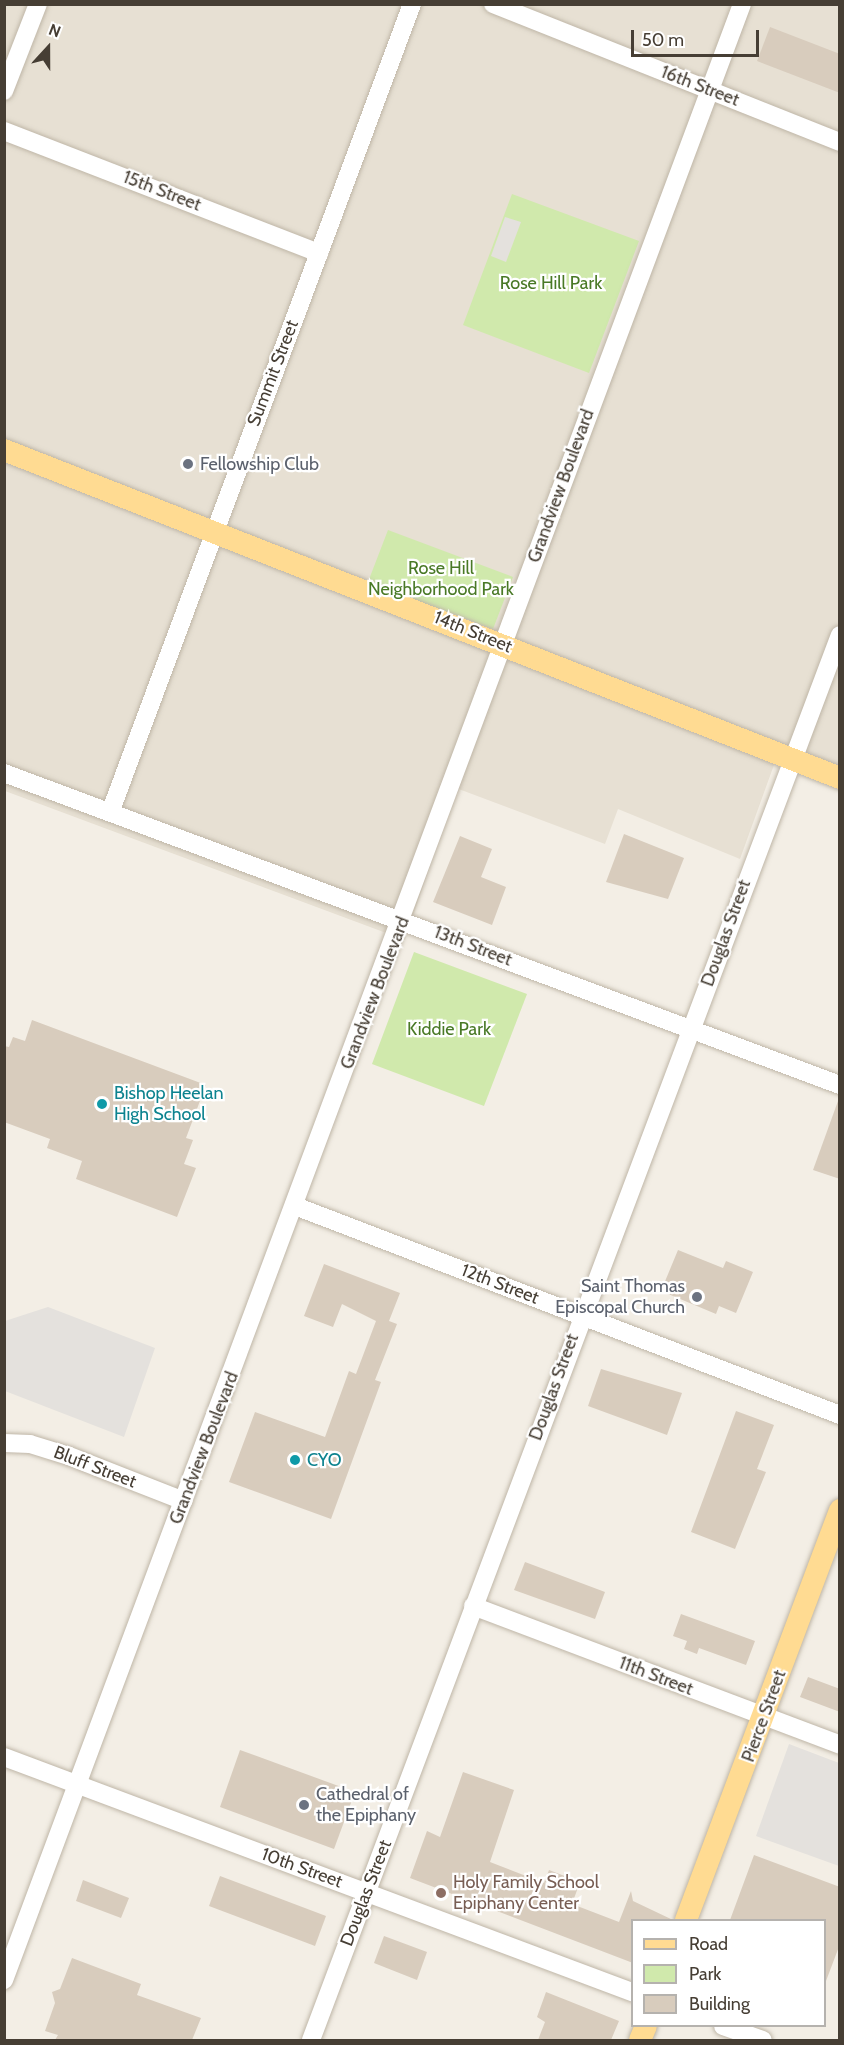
<!DOCTYPE html>
<style>
body{margin:0}
#map{position:relative;width:844px;height:2045px;overflow:hidden;background:#f3eee5;font-family:Cabin,sans-serif}
div>[style]{position:absolute}
.residential>*{inset:0;background:#e7e0d3}
.green>*{inset:0;background:#d0e9ac}
.parking>*{inset:0;background:#e4e1dd}
.building>*{inset:0;background:#d8ccbd}
.roads{filter:drop-shadow(0 0 2px #bfb6a7) drop-shadow(0 0 2px #bfb6a7)}
.minor>*{height:18px;margin:-9px;padding:0 9px;transform-origin:9px;border-radius:9px;background:#fff}
.major>*{height:22px;margin:-11px;padding:0 11px;transform-origin:11px;border-radius:11px;background:#ffdb92}
.dots>*{width:16px;height:16px;translate:-50% -50%;box-sizing:border-box;border:3px solid #fff;border-radius:50%}
span{translate:-50% -50%;white-space:nowrap;text-align:center;line-height:1.15;-webkit-text-stroke:4.5px #fff;paint-order:stroke}
.street-label{font-size:18px;color:#463e34}
.park-label{font-size:18px;color:#497926}
.worship-label{font-size:18px;color:#5b616d}
.left{translate:0 -50%;text-align:left}
.right{translate:-100% -50%;text-align:right}
.culture-label{font-size:18px;color:#0d838f}
.education-label{font-size:18px;color:#785e54}
.frame{position:absolute;inset:0;border:6px solid #463e34;pointer-events:none}
.legend{position:absolute;left:631px;top:1919px;width:195px;height:108px;box-sizing:border-box;background:#fff;border:2px solid #b5b2ae;margin:0;padding:8px 10px;list-style:none;font-size:18px;color:#463e34}
.legend li{display:flex;align-items:center;gap:12px;height:30px}
.legend b{width:30px;border:2px solid #b5b2ae}
.north{position:absolute;left:18px;top:18px;width:60px;height:60px;-webkit-text-stroke:4px #fff;paint-order:stroke;rotate:21deg;font-size:16px;font-weight:700;line-height:24px;text-align:center;color:#463e34}
.north::after{content:'';display:block;margin:auto;width:21px;height:27px;background:#463e34;clip-path:polygon(50% 0,100% 100%,50% 72%,0 100%)}
.scale{position:absolute;left:631px;top:30px;width:128px;height:27px;box-sizing:border-box;border:3px solid #463e34;border-top:0;padding-left:8px;font-size:18px;line-height:21px;white-space:nowrap;color:#463e34;-webkit-text-stroke:4px #fff;paint-order:stroke}
</style>
<div id="map">
<div class="residential">
<div style="clip-path:polygon(4px 5px,839px 5px,839px 789px,775px 762px,740px 859px,618px 809px,605px 844px,456px 788px,405px 940px,5px 791px)"></div>
</div>
<div class="green">
<div style="clip-path:polygon(512px 194px,639px 241px,589px 373px,463px 325px)"></div>
<div style="clip-path:polygon(388px 530px,513px 577px,493px 629px,368px 582px)"></div>
<div style="clip-path:polygon(414px 952px,527px 994px,484px 1106px,372px 1064px)"></div>
</div>
<div class="parking">
<div style="clip-path:polygon(505px 217px,521px 222px,506px 262px,491px 256px)"></div>
<div style="clip-path:polygon(48px 1307px,155px 1348px,124px 1437px,5px 1391px,5px 1321px)"></div>
<div style="clip-path:polygon(789px 1744px,839px 1763px,839px 1866px,756px 1836px)"></div>
</div>
<div class="building">
<div style="clip-path:polygon(770px 27px,840px 54px,840px 93px,757px 61px)"></div>
<div style="clip-path:polygon(624px 834px,684px 858px,668px 899px,606px 882px)"></div>
<div style="clip-path:polygon(460px 836px,492px 849px,481px 877px,506px 887px,492px 925px,433px 902px)"></div>
<div style="clip-path:polygon(32px 1020px,206px 1085px,186px 1138px,193px 1140px,184px 1164px,196px 1168px,177px 1217px,76px 1179px,82px 1161px,47px 1148px,50px 1139px,4px 1122px,4px 1046px,9px 1047px,13px 1037px,25px 1041px)"></div>
<div style="clip-path:polygon(838px 1101px,840px 1102px,840px 1179px,813px 1170px)"></div>
<div style="clip-path:polygon(678px 1250px,723px 1268px,726px 1261px,753px 1272px,736px 1313px,719px 1306px,716px 1314px,661px 1291px)"></div>
<div style="clip-path:polygon(324px 1264px,400px 1293px,389px 1321px,397px 1324px,375px 1380px,381px 1382px,331px 1519px,229px 1482px,255px 1412px,325px 1437px,349px 1371px,356px 1374px,376px 1321px,342px 1304px,333px 1327px,304px 1316px)"></div>
<div style="clip-path:polygon(601px 1369px,682px 1393px,667px 1435px,588px 1406px)"></div>
<div style="clip-path:polygon(736px 1411px,774px 1425px,757px 1469px,766px 1472px,735px 1549px,691px 1532px)"></div>
<div style="clip-path:polygon(525px 1562px,605px 1592px,595px 1619px,514px 1590px)"></div>
<div style="clip-path:polygon(681px 1614px,755px 1641px,746px 1665px,699px 1648px,697px 1654px,684px 1649px,687px 1641px,673px 1636px)"></div>
<div style="clip-path:polygon(808px 1677px,840px 1689px,840px 1712px,800px 1697px)"></div>
<div style="clip-path:polygon(240px 1750px,355px 1792px,334px 1849px,220px 1807px)"></div>
<div style="clip-path:polygon(463px 1772px,514px 1790px,490px 1862px,544px 1883px,549px 1870px,580px 1882px,572px 1904px,619px 1922px,631px 1891px,633px 1901px,673px 1920px,633px 1920px,633px 1963px,410px 1878px,427px 1831px,440px 1837px)"></div>
<div style="clip-path:polygon(754px 1855px,840px 1887px,840px 1944px,826px 1981px,825px 1920px,730px 1920px)"></div>
<div style="clip-path:polygon(220px 1876px,326px 1916px,315px 1946px,209px 1906px)"></div>
<div style="clip-path:polygon(83px 1880px,129px 1898px,121px 1918px,76px 1901px)"></div>
<div style="clip-path:polygon(384px 1936px,427px 1952px,417px 1980px,374px 1963px)"></div>
<div style="clip-path:polygon(72px 1958px,141px 1984px,137px 1995px,201px 2018px,192px 2040px,55px 2040px,58px 2035px,45px 2031px,55px 2003px,52px 1992px,60px 1989px)"></div>
<div style="clip-path:polygon(546px 1992px,619px 2021px,611px 2040px,538px 2040px,545px 2022px,537px 2017px)"></div>
</div>
<div class="roads">
<div class="minor">
<div style="left:493px;top:4px;width:373px;rotate:21.7deg"></div>
<div style="left:4px;top:91px;width:93px;rotate:-68.7deg"></div>
<div style="left:4px;top:131px;width:338px;rotate:21.2deg"></div>
<div style="left:4px;top:773px;width:892px;rotate:20.47deg"></div>
<div style="left:111px;top:810px;width:860px;rotate:-69.52deg"></div>
<div style="left:295px;top:1206px;width:584px;rotate:20.98deg"></div>
<div style="left:4px;top:1443px;width:26px;rotate:2deg"></div>
<div style="left:30px;top:1444px;width:41px;rotate:17.1deg"></div>
<div style="left:69px;top:1456px;width:123px;rotate:21.4deg"></div>
<div style="left:473px;top:1606px;width:392px;rotate:20.7deg"></div>
<div style="left:4px;top:1757px;width:671px;rotate:20.52deg"></div>
<div style="left:4px;top:1980px;width:2109px;rotate:-69.52deg"></div>
<div style="left:723px;top:2026px;width:42px;rotate:19.3deg"></div>
<div style="left:311px;top:2040px;width:1501px;rotate:-69.37deg"></div>
</div>
<div class="major">
<div style="left:4px;top:450px;width:898px;rotate:21.42deg"></div>
<div style="left:686px;top:1920px;width:438px;rotate:-69.4deg"></div>
<div style="left:640px;top:2040px;width:15px;rotate:-67deg"></div>
</div>
</div>
<div class="dots">
<div style="left:188px;top:464px;background:#6b7280"></div>
<div style="left:102px;top:1104px;background:#0f9aa8"></div>
<div style="left:697px;top:1297px;background:#6b7280"></div>
<div style="left:295px;top:1460px;background:#0f9aa8"></div>
<div style="left:304px;top:1805px;background:#6b7280"></div>
<div style="left:441px;top:1893px;background:#8d6e63"></div>
</div>
<div class="street-label">
<span style="left:700px;top:86px;rotate:21deg">16th Street</span>
<span style="left:162px;top:191px;rotate:21deg">15th Street</span>
<span style="left:273px;top:373px;rotate:-69deg">Summit Street</span>
<span style="left:561px;top:486px;rotate:-70deg">Grandview Boulevard</span>
<span style="left:473px;top:632px;rotate:22deg">14th Street</span>
<span style="left:726px;top:933px;rotate:-70deg">Douglas Street</span>
<span style="left:473px;top:946px;rotate:21deg">13th Street</span>
<span style="left:375px;top:993px;rotate:-69deg">Grandview Boulevard</span>
<span style="left:500px;top:1284px;rotate:21deg">12th Street</span>
<span style="left:554px;top:1387px;rotate:-70deg">Douglas Street</span>
<span style="left:204px;top:1448px;rotate:-69deg">Grandview Boulevard</span>
<span style="left:95px;top:1467px;rotate:21deg">Bluff Street</span>
<span style="left:656px;top:1676px;rotate:21deg">11th Street</span>
<span style="left:764px;top:1716px;rotate:-70deg">Pierce Street</span>
<span style="left:302px;top:1868px;rotate:20deg">10th Street</span>
<span style="left:366px;top:1893px;rotate:-69deg">Douglas Street</span>
</div>
<div class="park-label">
<span style="left:551px;top:283px">Rose Hill Park</span>
<span style="left:441px;top:579px">Rose Hill<br>Neighborhood Park</span>
<span style="left:449px;top:1029px">Kiddie Park</span>
</div>
<div class="worship-label">
<span class="left" style="left:200px;top:464px">Fellowship Club</span>
<span class="right" style="left:685px;top:1297px">Saint Thomas<br>Episcopal Church</span>
<span class="left" style="left:316px;top:1805px">Cathedral of<br>the Epiphany</span>
</div>
<div class="culture-label">
<span class="left" style="left:114px;top:1104px">Bishop Heelan<br>High School</span>
<span class="left" style="left:307px;top:1460px">CYO</span>
</div>
<div class="education-label">
<span class="left" style="left:453px;top:1893px">Holy Family School<br>Epiphany Center</span>
</div>
<div class="frame"></div>
<ul class="legend">
<li><b style="height:8px;background:#ffdb92"></b>Road</li>
<li><b style="height:16px;background:#d0e9ac"></b>Park</li>
<li><b style="height:16px;background:#d8ccbd"></b>Building</li>
</ul>
<div class="north">N</div>
<div class="scale">50 m</div>
</div>
